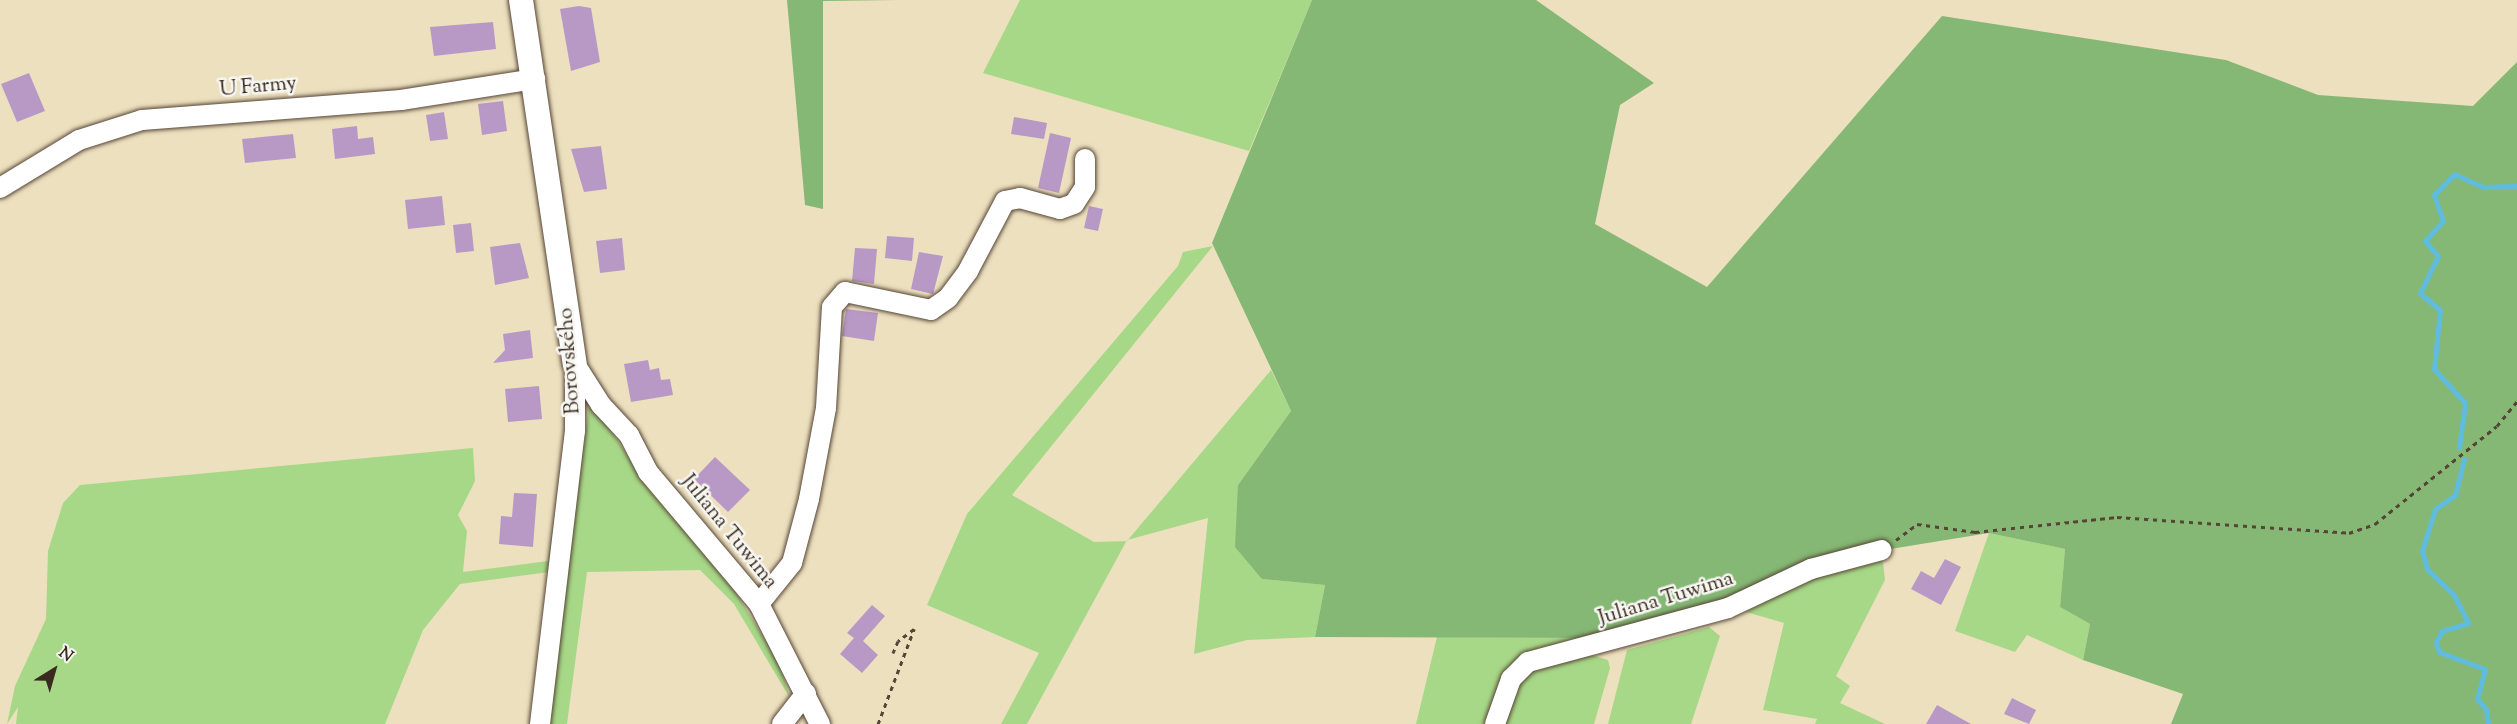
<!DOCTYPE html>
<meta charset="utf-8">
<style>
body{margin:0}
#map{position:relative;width:2517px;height:724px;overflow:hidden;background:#ede0bf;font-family:"Sorts Mill Goudy",serif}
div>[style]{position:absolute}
.green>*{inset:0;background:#a7d887}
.forest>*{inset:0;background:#85b874}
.stream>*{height:5px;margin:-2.5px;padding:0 2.5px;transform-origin:2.5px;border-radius:2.5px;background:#60bcde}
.building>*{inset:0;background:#b899c6}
.path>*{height:3px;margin-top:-1.5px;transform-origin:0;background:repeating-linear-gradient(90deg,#564536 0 4.5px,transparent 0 9px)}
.roads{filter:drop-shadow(0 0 2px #564536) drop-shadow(0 0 2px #564536)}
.minor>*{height:20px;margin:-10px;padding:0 10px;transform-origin:10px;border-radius:10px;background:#fff}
.major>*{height:24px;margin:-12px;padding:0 12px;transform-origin:12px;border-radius:12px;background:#fff}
span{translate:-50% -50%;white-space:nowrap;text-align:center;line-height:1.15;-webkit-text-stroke:5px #f6f6f2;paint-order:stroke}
.street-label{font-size:21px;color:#3b2a1e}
.north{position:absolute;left:24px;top:640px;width:60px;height:60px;-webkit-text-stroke:4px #f6f6f2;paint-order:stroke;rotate:37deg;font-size:16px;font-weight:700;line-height:24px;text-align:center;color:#3b2a1e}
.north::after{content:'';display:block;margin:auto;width:21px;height:27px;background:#3b2a1e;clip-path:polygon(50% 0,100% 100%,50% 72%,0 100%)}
</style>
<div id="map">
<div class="green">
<div style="clip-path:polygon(1020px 0,1312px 0,1249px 151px,983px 73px)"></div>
<div style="clip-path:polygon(1213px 246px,1012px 495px,1094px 542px,1127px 541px,1271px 370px,1291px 411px,1238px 485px,1262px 579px,1325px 585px,1315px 637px,1247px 640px,1194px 654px,1208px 518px,1127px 540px,1027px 724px,1001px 724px,1039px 653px,927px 605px,967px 514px,1178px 266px,1183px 252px)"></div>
<div style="clip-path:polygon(590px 398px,646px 484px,719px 565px,778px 661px,791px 700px,734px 604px,700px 570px,587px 572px,567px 724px,548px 724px)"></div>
<div style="clip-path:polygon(473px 448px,475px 481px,458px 515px,467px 531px,463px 572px,548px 561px,557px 496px,549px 572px,460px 584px,423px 630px,385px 724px,16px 724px,18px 707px,7px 724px,15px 686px,46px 619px,48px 551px,63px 503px,80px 485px)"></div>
<div style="clip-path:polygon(1989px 533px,2065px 549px,2060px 607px,2090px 624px,2083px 660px,2027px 635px,2015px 652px,1955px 631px)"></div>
<div style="clip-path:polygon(1867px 553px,1883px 562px,1885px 580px,1836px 676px,1850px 686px,1840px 703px,1885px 724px,1815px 724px,1817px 719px,1763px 710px,1784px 623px,1746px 612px,1818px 572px)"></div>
<div style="clip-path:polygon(1709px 627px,1720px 636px,1691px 724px,1608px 724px,1627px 650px)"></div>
<div style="clip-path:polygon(1437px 637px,1579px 638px,1518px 658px,1498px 687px,1486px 724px,1416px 724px)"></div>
<div style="clip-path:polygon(1585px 653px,1608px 660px,1610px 668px,1594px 724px,1504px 724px,1513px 694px,1531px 666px)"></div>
</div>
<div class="forest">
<div style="clip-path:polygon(787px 0,898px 0,823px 1px,823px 209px,805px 205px)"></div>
<div style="clip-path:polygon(1312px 0,1536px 0,1654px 83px,1620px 105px,1595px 224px,1707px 287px,1942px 16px,2226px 60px,2318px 95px,2473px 106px,2517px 62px,2517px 724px,2171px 724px,2183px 694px,2083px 660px,2090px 624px,2060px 607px,2065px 549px,1989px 533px,1798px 564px,1713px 609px,1609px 638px,1315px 637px,1325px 585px,1262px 579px,1235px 547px,1238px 485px,1291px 411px,1212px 243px)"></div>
</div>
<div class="stream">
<div style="left:2459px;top:447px;width:44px;rotate:-82.2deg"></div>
<div style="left:2465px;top:403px;width:46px;rotate:-132.4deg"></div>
<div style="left:2434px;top:369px;width:59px;rotate:-84.2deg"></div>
<div style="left:2440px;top:310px;width:26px;rotate:-140deg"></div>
<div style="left:2420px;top:293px;width:41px;rotate:-64.1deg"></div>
<div style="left:2438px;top:256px;width:20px;rotate:-131deg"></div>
<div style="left:2425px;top:241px;width:27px;rotate:-48deg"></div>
<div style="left:2443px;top:221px;width:28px;rotate:-109deg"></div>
<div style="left:2434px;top:195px;width:29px;rotate:-46deg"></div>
<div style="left:2454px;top:174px;width:32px;rotate:24deg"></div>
<div style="left:2483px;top:187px;width:34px;rotate:-2deg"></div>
<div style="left:2464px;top:459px;width:37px;rotate:104deg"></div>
<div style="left:2455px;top:495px;width:24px;rotate:145deg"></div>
<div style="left:2435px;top:509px;width:44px;rotate:107.2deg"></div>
<div style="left:2422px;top:551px;width:19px;rotate:74deg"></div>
<div style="left:2427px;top:569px;width:37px;rotate:44deg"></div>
<div style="left:2454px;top:595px;width:31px;rotate:63deg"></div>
<div style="left:2468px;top:623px;width:27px;rotate:163deg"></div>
<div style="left:2442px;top:631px;width:13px;rotate:119deg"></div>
<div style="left:2436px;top:642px;width:10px;rotate:73deg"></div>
<div style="left:2439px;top:652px;width:49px;rotate:20.3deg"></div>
<div style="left:2485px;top:669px;width:31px;rotate:105deg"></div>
<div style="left:2477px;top:699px;width:13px;rotate:48deg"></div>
<div style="left:2486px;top:709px;width:15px;rotate:82deg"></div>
</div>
<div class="building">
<div style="clip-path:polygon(579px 6px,591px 8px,600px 62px,571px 71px,560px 9px)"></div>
<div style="clip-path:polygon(493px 22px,496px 49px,434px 56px,430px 27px)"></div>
<div style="clip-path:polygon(29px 73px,45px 111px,17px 122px,1px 84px)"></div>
<div style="clip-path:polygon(503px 101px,507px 131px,482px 135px,478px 104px)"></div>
<div style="clip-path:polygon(444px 112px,448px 139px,430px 141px,426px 115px)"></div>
<div style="clip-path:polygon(1014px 117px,1047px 123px,1044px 139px,1011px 134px)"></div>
<div style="clip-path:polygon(357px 126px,358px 139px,373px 137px,375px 154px,335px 159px,332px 129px)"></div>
<div style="clip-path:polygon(1050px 133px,1071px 138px,1059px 193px,1038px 188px)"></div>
<div style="clip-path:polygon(293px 134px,296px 158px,245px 163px,242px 139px)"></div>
<div style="clip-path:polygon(601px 146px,607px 189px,584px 192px,571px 149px)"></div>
<div style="clip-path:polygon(442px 196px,445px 225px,408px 229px,405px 200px)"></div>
<div style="clip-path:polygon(1089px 206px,1103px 209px,1098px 231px,1084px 228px)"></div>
<div style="clip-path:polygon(471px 223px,474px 251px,456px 253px,453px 225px)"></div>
<div style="clip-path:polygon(887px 236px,914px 238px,912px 261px,885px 258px)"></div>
<div style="clip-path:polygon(622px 238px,625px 270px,600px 273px,596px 241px)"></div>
<div style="clip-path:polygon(520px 243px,529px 278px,495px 285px,490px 247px)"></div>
<div style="clip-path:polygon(855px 248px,877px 249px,874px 284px,852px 281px)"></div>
<div style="clip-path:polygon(919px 252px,943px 256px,933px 294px,911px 289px)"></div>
<div style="clip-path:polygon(846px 309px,878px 313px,874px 341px,842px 336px)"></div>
<div style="clip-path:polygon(530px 330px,533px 358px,493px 363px,505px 350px,503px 334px)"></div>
<div style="clip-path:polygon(648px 360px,650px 370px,659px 368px,661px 380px,670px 379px,673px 395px,631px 402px,624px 364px)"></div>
<div style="clip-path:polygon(539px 386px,542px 419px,508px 422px,505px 389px)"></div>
<div style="clip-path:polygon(715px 457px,750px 490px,728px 512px,694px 479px)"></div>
<div style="clip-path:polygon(514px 493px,537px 494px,533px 547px,499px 544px,501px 516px,512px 517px)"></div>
<div style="clip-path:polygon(1945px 559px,1961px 567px,1941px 605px,1911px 589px,1921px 571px,1934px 578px)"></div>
<div style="clip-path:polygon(872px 605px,885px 616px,863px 641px,878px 655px,862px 673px,840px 654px,854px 638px,847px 633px)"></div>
<div style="clip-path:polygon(2012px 698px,2036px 710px,2029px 724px,2004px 714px)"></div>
<div style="clip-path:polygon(1937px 705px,1971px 724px,1926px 724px)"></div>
</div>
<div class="path">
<div style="left:1896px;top:540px;width:26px;rotate:-37deg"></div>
<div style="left:1917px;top:524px;width:59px;rotate:7.9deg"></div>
<div style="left:1975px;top:532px;width:143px;rotate:-6deg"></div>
<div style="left:2117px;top:517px;width:233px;rotate:3.9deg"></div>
<div style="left:2349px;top:533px;width:28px;rotate:-19deg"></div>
<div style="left:2375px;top:524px;width:156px;rotate:-38.8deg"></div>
<div style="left:2497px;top:426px;width:32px;rotate:-51deg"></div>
<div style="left:878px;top:724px;width:102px;rotate:-69.2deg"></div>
<div style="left:914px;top:629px;width:20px;rotate:143deg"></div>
<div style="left:898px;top:641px;width:13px;rotate:113deg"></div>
</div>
<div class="roads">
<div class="minor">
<div style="left:0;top:188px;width:92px;rotate:-31.3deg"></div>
<div style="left:79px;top:140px;width:66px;rotate:-17.6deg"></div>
<div style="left:142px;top:120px;width:260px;rotate:-4.4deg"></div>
<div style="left:401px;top:100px;width:136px;rotate:-8.9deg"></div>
<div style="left:575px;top:364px;width:49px;rotate:57.6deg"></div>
<div style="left:601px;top:405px;width:41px;rotate:47deg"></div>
<div style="left:629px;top:435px;width:42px;rotate:62.8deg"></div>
<div style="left:648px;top:472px;width:172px;rotate:49.9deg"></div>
<div style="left:759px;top:604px;width:135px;rotate:63.1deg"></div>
<div style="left:759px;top:604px;width:53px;rotate:-51.2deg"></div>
<div style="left:792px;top:563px;width:66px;rotate:-75.1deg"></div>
<div style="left:809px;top:499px;width:93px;rotate:-79.4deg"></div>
<div style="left:826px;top:408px;width:101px;rotate:-86.6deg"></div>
<div style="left:832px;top:307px;width:20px;rotate:-49deg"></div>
<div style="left:845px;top:292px;width:88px;rotate:11.8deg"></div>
<div style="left:931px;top:310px;width:21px;rotate:-35deg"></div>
<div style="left:948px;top:298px;width:34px;rotate:-53deg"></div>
<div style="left:968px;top:271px;width:79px;rotate:-62.1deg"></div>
<div style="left:1005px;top:201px;width:15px;rotate:-11deg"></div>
<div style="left:1020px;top:198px;width:41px;rotate:15.4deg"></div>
<div style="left:1060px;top:209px;width:15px;rotate:-20deg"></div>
<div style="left:1074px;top:204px;width:20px;rotate:-57deg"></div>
<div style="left:1085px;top:187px;width:28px;rotate:-90deg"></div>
<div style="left:540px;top:724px;width:295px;rotate:-83.2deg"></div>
<div style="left:575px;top:431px;width:67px;rotate:-90deg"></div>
<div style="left:782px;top:724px;width:39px;rotate:-52deg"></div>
<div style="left:1495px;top:724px;width:48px;rotate:-70.4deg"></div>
<div style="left:1511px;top:679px;width:24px;rotate:-45deg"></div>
<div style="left:1528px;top:662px;width:207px;rotate:-15.1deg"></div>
<div style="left:1728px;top:608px;width:92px;rotate:-25.2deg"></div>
<div style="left:1811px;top:569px;width:73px;rotate:-15deg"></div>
</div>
<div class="major">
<div style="left:521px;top:0;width:368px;rotate:81.6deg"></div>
</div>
</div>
<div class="street-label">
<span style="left:258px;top:87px;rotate:-5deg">U Farmy</span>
<span style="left:570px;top:361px;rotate:-94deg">Borovského</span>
<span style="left:729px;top:532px;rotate:51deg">Juliana Tuwima</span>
<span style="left:1666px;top:599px;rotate:-17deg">Juliana Tuwima</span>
</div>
<div class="north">N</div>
</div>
